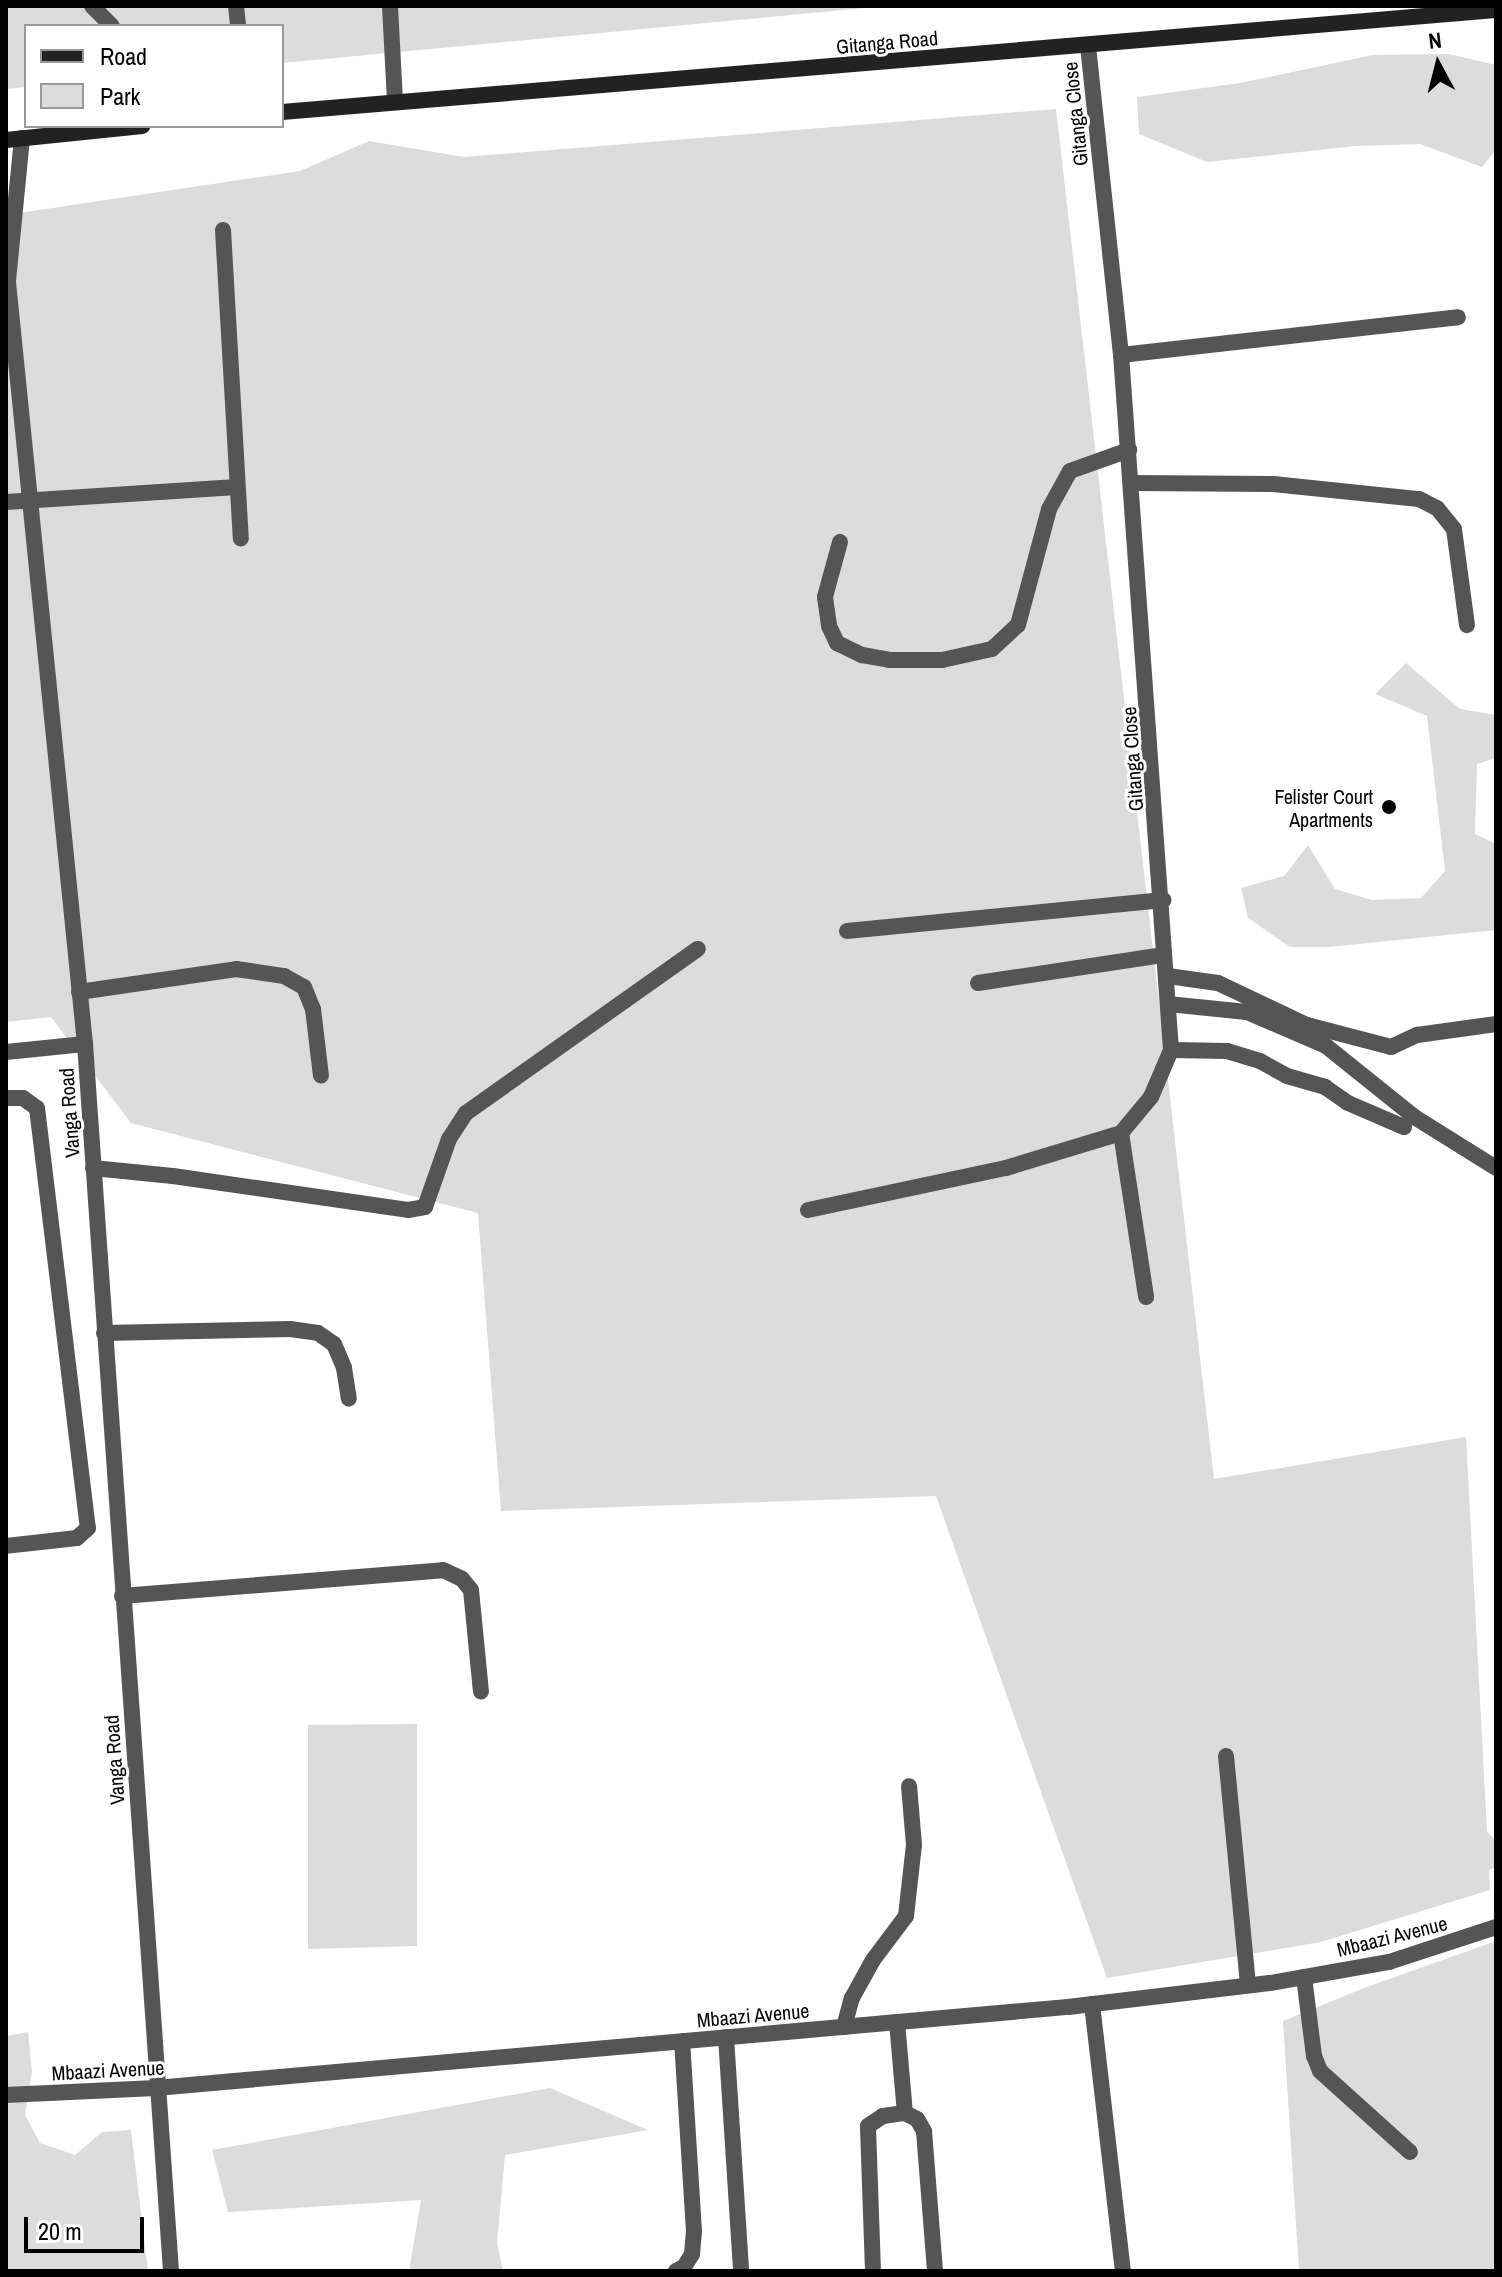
<!DOCTYPE html>
<style>
body{margin:0}
#map{position:relative;width:1502px;height:2277px;overflow:hidden;background:#fff;font-family:"Archivo Narrow",sans-serif}
div>[style]{position:absolute}
.green>*{inset:0;background:#dcdcdc}
.service>*{height:16px;margin:-8px;padding:0 8px;transform-origin:8px;border-radius:8px;background:#555}
.minor>*{height:16px;margin:-8px;padding:0 8px;transform-origin:8px;border-radius:8px;background:#555}
.secondary>*{height:16px;margin:-8px;padding:0 8px;transform-origin:8px;border-radius:8px;background:#222}
.dots>*{width:22px;height:22px;translate:-50% -50%;box-sizing:border-box;border:4px solid #fff;border-radius:50%}
span{translate:-50% -50%;white-space:nowrap;text-align:center;line-height:1.15;-webkit-text-stroke:6px #fff;paint-order:stroke}
.street-label{font-size:20px;color:#000}
.poi-label{font-size:20px;color:#000}
.right{translate:-100% -50%;text-align:right}
.frame{position:absolute;inset:0;border:8px solid #000;pointer-events:none}
.legend{position:absolute;left:24px;top:24px;width:260px;height:104px;box-sizing:border-box;background:#fff;border:2px solid #999;margin:0;padding:10px 14px;list-style:none;font-size:24px;color:#000}
.legend li{display:flex;align-items:center;gap:16px;height:40px}
.legend b{width:40px;border:2px solid #999}
.north{position:absolute;left:1398px;top:24px;width:80px;height:80px;-webkit-text-stroke:6px #fff;paint-order:stroke;rotate:353deg;font-size:22px;font-weight:700;line-height:32px;text-align:center;color:#000}
.north::after{content:'';display:block;margin:auto;width:28px;height:36px;background:#000;clip-path:polygon(50% 0,100% 100%,50% 72%,0 100%)}
.scale{position:absolute;left:24px;top:2217px;width:120px;height:36px;box-sizing:border-box;border:4px solid #000;border-top:0;padding-left:10px;font-size:24px;line-height:28px;white-space:nowrap;color:#000;-webkit-text-stroke:6px #fff;paint-order:stroke}
</style>
<div id="map">
<div class="green">
<div style="clip-path:polygon(6px 6px,886px 6px,282px 63px,282px 26px,26px 26px,26px 87px,6px 89px)"></div>
<div style="clip-path:polygon(1449px 54px,1496px 65px,1496px 150px,1482px 167px,1420px 144px,1356px 146px,1207px 162px,1139px 134px,1137px 97px,1240px 83px,1373px 55px)"></div>
<div style="clip-path:polygon(1056px 109px,1214px 1479px,1466px 1437px,1487px 1831px,1496px 1841px,1496px 1867px,1489px 1870px,1490px 1890px,1321px 1942px,1107px 1978px,936px 1496px,501px 1511px,478px 1213px,131px 1123px,51px 1017px,6px 1022px,6px 215px,300px 171px,369px 141px,464px 157px)"></div>
<div style="clip-path:polygon(1406px 663px,1460px 709px,1496px 715px,1496px 758px,1477px 764px,1475px 834px,1496px 844px,1496px 930px,1329px 947px,1290px 947px,1248px 918px,1241px 888px,1284px 876px,1308px 845px,1335px 889px,1372px 900px,1421px 898px,1445px 871px,1427px 716px,1375px 694px)"></div>
<div style="clip-path:polygon(417px 1724px,417px 1946px,308px 1949px,308px 1725px)"></div>
<div style="clip-path:polygon(1496px 1941px,1496px 2271px,1299px 2271px,1283px 2021px,1364px 1988px)"></div>
<div style="clip-path:polygon(28px 2032px,32px 2072px,25px 2115px,40px 2143px,75px 2155px,102px 2132px,131px 2130px,148px 2271px,6px 2271px,6px 2036px)"></div>
<div style="clip-path:polygon(550px 2088px,648px 2130px,505px 2155px,497px 2243px,503px 2271px,409px 2271px,421px 2200px,228px 2212px,212px 2150px)"></div>
</div>
<div class="service">
<div style="left:92px;top:6px;width:28px;rotate:45deg"></div>
<div style="left:236px;top:6px;width:20px;rotate:84deg"></div>
<div style="left:223px;top:230px;width:309px;rotate:86.7deg"></div>
<div style="left:1121px;top:355px;width:339px;rotate:-6.4deg"></div>
<div style="left:6px;top:502px;width:231px;rotate:-3.7deg"></div>
<div style="left:840px;top:542px;width:57px;rotate:105.3deg"></div>
<div style="left:825px;top:597px;width:29px;rotate:82deg"></div>
<div style="left:829px;top:626px;width:19px;rotate:65deg"></div>
<div style="left:837px;top:643px;width:28px;rotate:26deg"></div>
<div style="left:862px;top:655px;width:27px;rotate:10deg"></div>
<div style="left:889px;top:660px;width:53px"></div>
<div style="left:942px;top:660px;width:51px;rotate:-12.4deg"></div>
<div style="left:992px;top:649px;width:35px;rotate:-43deg"></div>
<div style="left:1018px;top:625px;width:120px;rotate:-75deg"></div>
<div style="left:1049px;top:509px;width:43px;rotate:-61.1deg"></div>
<div style="left:1070px;top:471px;width:63px;rotate:-19.6deg"></div>
<div style="left:847px;top:931px;width:318px;rotate:-5.6deg"></div>
<div style="left:1168px;top:976px;width:50px;rotate:8deg"></div>
<div style="left:1218px;top:983px;width:98px;rotate:25.3deg"></div>
<div style="left:1307px;top:1025px;width:87px;rotate:14.7deg"></div>
<div style="left:1391px;top:1047px;width:29px;rotate:-25deg"></div>
<div style="left:1417px;top:1035px;width:80px;rotate:-7.9deg"></div>
<div style="left:978px;top:983px;width:188px;rotate:-8.6deg"></div>
<div style="left:79px;top:992px;width:159px;rotate:-8.3deg"></div>
<div style="left:236px;top:969px;width:49px;rotate:8.3deg"></div>
<div style="left:284px;top:976px;width:23px;rotate:29deg"></div>
<div style="left:304px;top:987px;width:24px;rotate:68deg"></div>
<div style="left:313px;top:1009px;width:67px;rotate:83.2deg"></div>
<div style="left:1168px;top:1004px;width:79px;rotate:5.8deg"></div>
<div style="left:1247px;top:1012px;width:86px;rotate:23.3deg"></div>
<div style="left:1326px;top:1046px;width:115px;rotate:38.7deg"></div>
<div style="left:1416px;top:1118px;width:94px;rotate:32deg"></div>
<div style="left:1171px;top:1050px;width:56px;rotate:1deg"></div>
<div style="left:1227px;top:1051px;width:34px;rotate:17deg"></div>
<div style="left:1260px;top:1061px;width:31px;rotate:29deg"></div>
<div style="left:1287px;top:1076px;width:40px;rotate:16deg"></div>
<div style="left:1325px;top:1087px;width:28px;rotate:35deg"></div>
<div style="left:1348px;top:1103px;width:61px;rotate:23.2deg"></div>
<div style="left:6px;top:1098px;width:17px"></div>
<div style="left:23px;top:1098px;width:17px;rotate:36deg"></div>
<div style="left:37px;top:1108px;width:423px;rotate:83.1deg"></div>
<div style="left:88px;top:1528px;width:15px;rotate:138deg"></div>
<div style="left:77px;top:1538px;width:71px;rotate:173.6deg"></div>
<div style="left:104px;top:1333px;width:186px;rotate:-1.2deg"></div>
<div style="left:290px;top:1329px;width:28px;rotate:8deg"></div>
<div style="left:318px;top:1333px;width:19px;rotate:35deg"></div>
<div style="left:334px;top:1344px;width:26px;rotate:67deg"></div>
<div style="left:344px;top:1368px;width:31px;rotate:81deg"></div>
<div style="left:122px;top:1596px;width:322px;rotate:-4.6deg"></div>
<div style="left:443px;top:1570px;width:21px;rotate:25deg"></div>
<div style="left:462px;top:1579px;width:14px;rotate:51deg"></div>
<div style="left:471px;top:1590px;width:102px;rotate:84.4deg"></div>
<div style="left:1226px;top:1756px;width:230px;rotate:84.5deg"></div>
<div style="left:1304px;top:1977px;width:80px;rotate:82.8deg"></div>
<div style="left:1314px;top:2056px;width:16px;rotate:68deg"></div>
<div style="left:1320px;top:2071px;width:121px;rotate:42deg"></div>
<div style="left:1092px;top:2004px;width:269px;rotate:83.4deg"></div>
<div style="left:897px;top:2022px;width:91px;rotate:85deg"></div>
<div style="left:676px;top:2271px;width:9px;rotate:-27deg"></div>
<div style="left:684px;top:2267px;width:15px;rotate:-58deg"></div>
<div style="left:692px;top:2254px;width:23px;rotate:-85deg"></div>
<div style="left:694px;top:2231px;width:190px;rotate:-93.6deg"></div>
<div style="left:873px;top:2271px;width:145px;rotate:-92deg"></div>
<div style="left:868px;top:2126px;width:18px;rotate:-34deg"></div>
<div style="left:883px;top:2116px;width:22px;rotate:-8deg"></div>
<div style="left:905px;top:2113px;width:13px;rotate:27deg"></div>
<div style="left:917px;top:2119px;width:14px;rotate:60deg"></div>
<div style="left:924px;top:2131px;width:140px;rotate:85.5deg"></div>
</div>
<div class="minor">
<div style="left:390px;top:6px;width:94px;rotate:87deg"></div>
<div style="left:22px;top:138px;width:145px;rotate:95.6deg"></div>
<div style="left:8px;top:282px;width:766px;rotate:84.23deg"></div>
<div style="left:85px;top:1044px;width:1230px;rotate:85.99deg"></div>
<div style="left:1131px;top:483px;width:142px;rotate:0.4deg"></div>
<div style="left:1273px;top:484px;width:147px;rotate:5.9deg"></div>
<div style="left:1419px;top:499px;width:20px;rotate:27deg"></div>
<div style="left:1437px;top:508px;width:27px;rotate:51deg"></div>
<div style="left:1454px;top:529px;width:97px;rotate:82.3deg"></div>
<div style="left:6px;top:1052px;width:79px;rotate:-5.8deg"></div>
<div style="left:1121px;top:1133px;width:166px;rotate:81.3deg"></div>
<div style="left:93px;top:1168px;width:80px;rotate:5.7deg"></div>
<div style="left:173px;top:1176px;width:237px;rotate:8.2deg"></div>
<div style="left:408px;top:1210px;width:17px;rotate:-10deg"></div>
<div style="left:425px;top:1207px;width:72px;rotate:-70.6deg"></div>
<div style="left:449px;top:1139px;width:31px;rotate:-57deg"></div>
<div style="left:466px;top:1113px;width:284px;rotate:-35.3deg"></div>
<div style="left:808px;top:1210px;width:202px;rotate:-12deg"></div>
<div style="left:1006px;top:1168px;width:120px;rotate:-16.9deg"></div>
<div style="left:1121px;top:1133px;width:47px;rotate:-50.2deg"></div>
<div style="left:1151px;top:1097px;width:51px;rotate:-66.9deg"></div>
<div style="left:1171px;top:1050px;width:697px;rotate:-94.11deg"></div>
<div style="left:1121px;top:355px;width:311px;rotate:-96.1deg"></div>
<div style="left:844px;top:2027px;width:30px;rotate:-75deg"></div>
<div style="left:852px;top:1998px;width:43px;rotate:-61.1deg"></div>
<div style="left:873px;top:1960px;width:55px;rotate:-53.1deg"></div>
<div style="left:906px;top:1916px;width:71px;rotate:-83.6deg"></div>
<div style="left:914px;top:1845px;width:59px;rotate:-94.8deg"></div>
<div style="left:726px;top:2037px;width:234px;rotate:86.3deg"></div>
<div style="left:6px;top:2095px;width:150px;rotate:-2.7deg"></div>
<div style="left:156px;top:2088px;width:916px;rotate:-5.08deg"></div>
<div style="left:1068px;top:2007px;width:203px;rotate:-6.8deg"></div>
<div style="left:1270px;top:1983px;width:121px;rotate:-10deg"></div>
<div style="left:1389px;top:1962px;width:113px;rotate:-18.1deg"></div>
</div>
<div class="secondary">
<div style="left:282px;top:112px;width:1218px;rotate:-4.8deg"></div>
<div style="left:6px;top:140px;width:137px;rotate:-5.9deg"></div>
</div>
<div class="dots">
<div style="left:1389px;top:807px;background:#000"></div>
</div>
<div class="street-label">
<span style="left:887px;top:42px;rotate:-5deg">Gitanga Road</span>
<span style="left:1075px;top:114px;rotate:-96deg">Gitanga Close</span>
<span style="left:1132px;top:759px;rotate:-94deg">Gitanga Close</span>
<span style="left:69px;top:1113px;rotate:-94deg">Vanga Road</span>
<span style="left:114px;top:1760px;rotate:-94deg">Vanga Road</span>
<span style="left:1392px;top:1936px;rotate:-14deg">Mbaazi Avenue</span>
<span style="left:753px;top:2015px;rotate:-5deg">Mbaazi Avenue</span>
<span style="left:108px;top:2070px;rotate:-3deg">Mbaazi Avenue</span>
</div>
<div class="poi-label">
<span class="right" style="left:1373px;top:808px">Felister Court<br>Apartments</span>
</div>
<div class="frame"></div>
<ul class="legend">
<li><b style="height:10px;background:#222"></b>Road</li>
<li><b style="height:22px;background:#dcdcdc"></b>Park</li>
</ul>
<div class="north">N</div>
<div class="scale">20 m</div>
</div>
